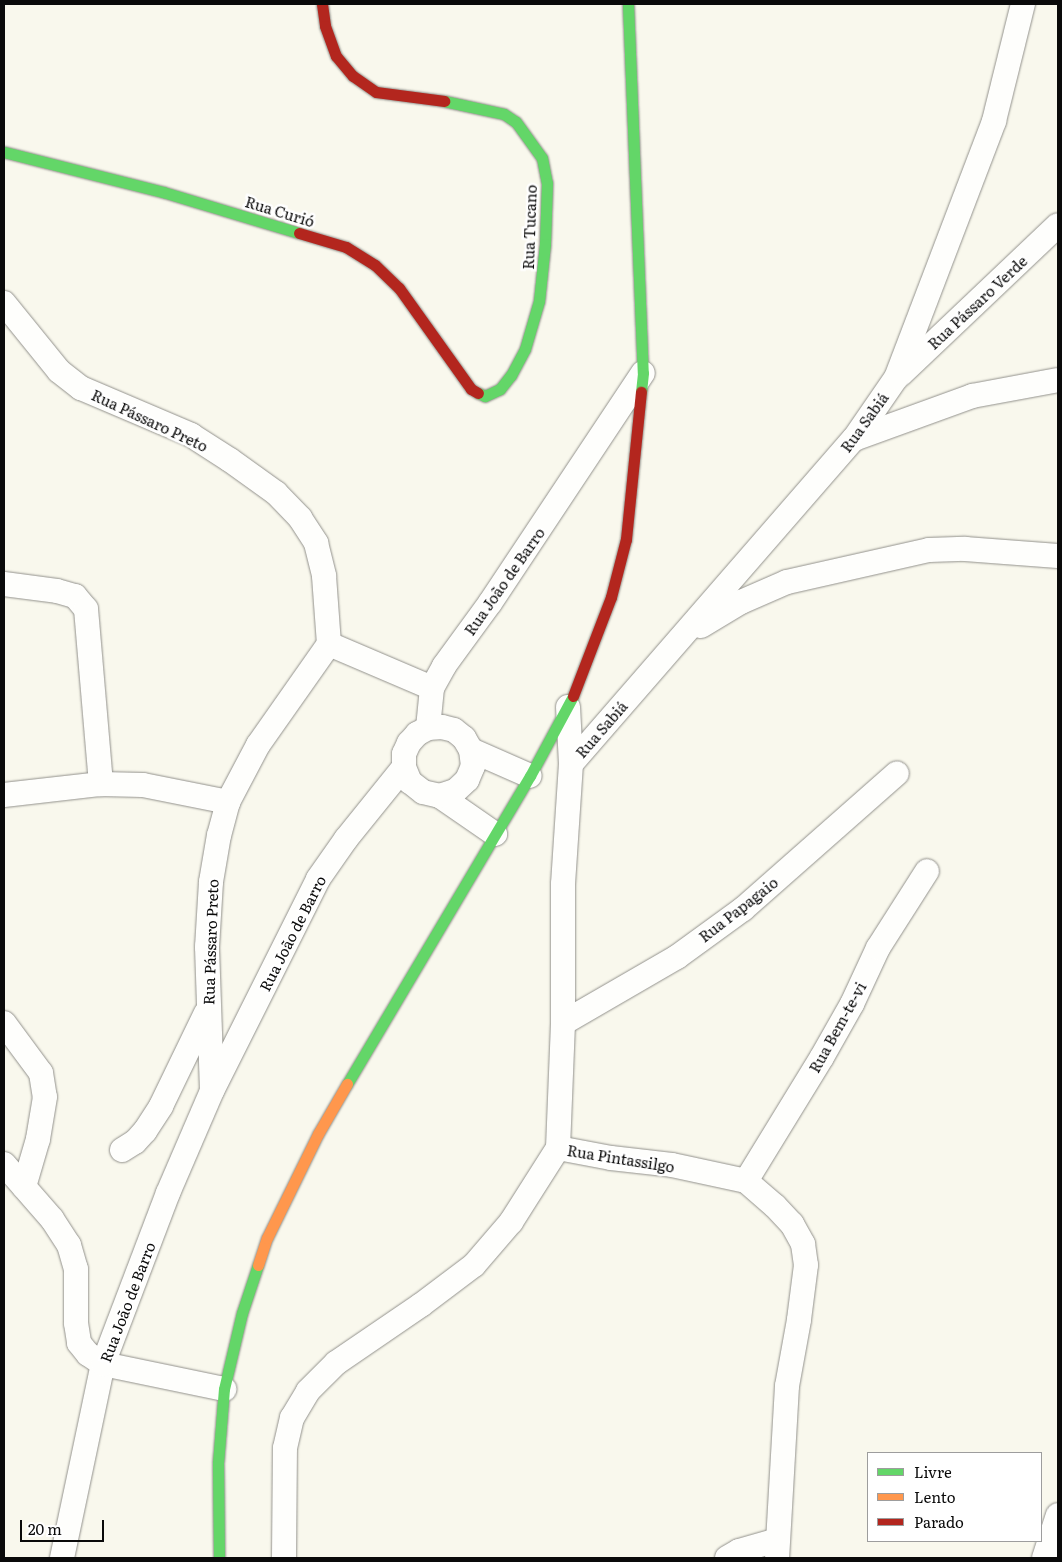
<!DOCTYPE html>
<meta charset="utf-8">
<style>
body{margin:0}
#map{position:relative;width:1062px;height:1562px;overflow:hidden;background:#f9f8ed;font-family:Literata,serif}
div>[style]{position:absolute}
.roads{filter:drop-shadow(0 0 1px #92918c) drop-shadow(0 0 1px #92918c)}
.street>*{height:24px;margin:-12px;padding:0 12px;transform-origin:12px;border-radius:12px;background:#fefefc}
.fast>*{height:11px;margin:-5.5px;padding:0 5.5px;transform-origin:5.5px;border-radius:5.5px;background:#63d668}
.slow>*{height:11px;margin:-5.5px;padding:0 5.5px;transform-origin:5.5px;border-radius:5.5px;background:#ff974d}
.jam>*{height:11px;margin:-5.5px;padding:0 5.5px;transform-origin:5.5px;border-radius:5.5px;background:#b3261e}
span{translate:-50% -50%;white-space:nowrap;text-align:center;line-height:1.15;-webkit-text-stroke:5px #fff;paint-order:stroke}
.street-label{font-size:15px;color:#0a0a0a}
.frame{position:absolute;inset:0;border:5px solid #0a0a0a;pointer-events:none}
.legend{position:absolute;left:867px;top:1452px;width:175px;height:90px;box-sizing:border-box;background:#fff;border:1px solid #9d9d9d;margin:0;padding:6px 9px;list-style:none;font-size:15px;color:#0a0a0a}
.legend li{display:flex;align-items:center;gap:10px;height:25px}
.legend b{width:25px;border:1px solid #9d9d9d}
.scale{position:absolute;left:20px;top:1520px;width:84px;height:22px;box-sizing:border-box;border:2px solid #0a0a0a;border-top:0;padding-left:6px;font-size:15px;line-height:18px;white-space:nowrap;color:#0a0a0a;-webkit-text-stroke:4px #fff;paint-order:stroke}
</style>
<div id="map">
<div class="roads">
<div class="street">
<div style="left:4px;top:303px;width:87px;rotate:51deg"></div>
<div style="left:59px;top:371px;width:28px;rotate:38deg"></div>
<div style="left:81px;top:388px;width:120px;rotate:23.1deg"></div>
<div style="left:191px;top:435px;width:46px;rotate:32.7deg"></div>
<div style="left:230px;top:460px;width:57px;rotate:35.7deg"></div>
<div style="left:276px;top:493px;width:35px;rotate:46deg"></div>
<div style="left:300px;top:518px;width:30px;rotate:57deg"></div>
<div style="left:316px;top:543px;width:34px;rotate:76deg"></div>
<div style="left:324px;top:576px;width:68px;rotate:85.8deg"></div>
<div style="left:329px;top:644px;width:123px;rotate:125.1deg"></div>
<div style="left:258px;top:745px;width:64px;rotate:117.8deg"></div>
<div style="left:228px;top:802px;width:34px;rotate:105deg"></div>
<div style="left:219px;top:835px;width:48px;rotate:99.7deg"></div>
<div style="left:211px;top:882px;width:65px;rotate:93.5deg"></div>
<div style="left:207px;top:947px;width:142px;rotate:88deg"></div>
<div style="left:901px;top:374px;width:216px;rotate:-43.5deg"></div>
<div style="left:854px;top:439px;width:126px;rotate:-20deg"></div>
<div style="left:972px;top:396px;width:87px;rotate:-10.5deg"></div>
<div style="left:4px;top:584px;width:53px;rotate:7.5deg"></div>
<div style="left:57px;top:591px;width:19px;rotate:16deg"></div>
<div style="left:75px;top:596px;width:17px;rotate:50deg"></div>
<div style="left:86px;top:609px;width:176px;rotate:85.1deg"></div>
<div style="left:701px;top:626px;width:47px;rotate:-31deg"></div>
<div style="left:741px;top:602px;width:50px;rotate:-23.5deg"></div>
<div style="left:787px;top:582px;width:146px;rotate:-12.7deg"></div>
<div style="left:929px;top:550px;width:36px;rotate:-2deg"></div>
<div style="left:965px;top:549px;width:93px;rotate:4.3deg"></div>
<div style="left:329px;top:644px;width:112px;rotate:23.1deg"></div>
<div style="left:428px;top:728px;width:40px;rotate:-84.3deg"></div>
<div style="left:432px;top:688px;width:25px;rotate:-61deg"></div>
<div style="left:444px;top:666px;width:78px;rotate:-53.9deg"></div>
<div style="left:490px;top:603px;width:276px;rotate:-56.4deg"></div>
<div style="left:471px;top:750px;width:64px;rotate:23.8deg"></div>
<div style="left:571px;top:764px;width:431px;rotate:-49deg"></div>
<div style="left:854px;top:439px;width:74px;rotate:-55.5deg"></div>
<div style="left:896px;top:378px;width:275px;rotate:-69.1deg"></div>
<div style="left:994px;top:121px;width:121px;rotate:-76.1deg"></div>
<div style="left:4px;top:795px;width:98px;rotate:-6.5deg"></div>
<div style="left:101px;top:784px;width:42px;rotate:1.4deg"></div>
<div style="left:143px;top:785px;width:87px;rotate:11.3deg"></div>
<div style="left:440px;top:796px;width:67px;rotate:34.6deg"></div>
<div style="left:4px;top:1023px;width:62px;rotate:53.5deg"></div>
<div style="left:41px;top:1073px;width:24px;rotate:81deg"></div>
<div style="left:45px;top:1097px;width:43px;rotate:99.5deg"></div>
<div style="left:38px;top:1139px;width:50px;rotate:106.3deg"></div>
<div style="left:563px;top:1023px;width:132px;rotate:-30.1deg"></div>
<div style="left:677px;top:957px;width:82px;rotate:-36deg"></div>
<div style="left:743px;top:909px;width:205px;rotate:-41.4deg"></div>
<div style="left:558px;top:1148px;width:54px;rotate:10.7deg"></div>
<div style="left:611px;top:1158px;width:61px;rotate:6.5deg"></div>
<div style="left:672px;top:1165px;width:76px;rotate:12.2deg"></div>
<div style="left:746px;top:1181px;width:38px;rotate:41deg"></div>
<div style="left:775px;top:1206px;width:25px;rotate:47deg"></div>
<div style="left:792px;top:1224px;width:23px;rotate:61deg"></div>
<div style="left:803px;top:1244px;width:21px;rotate:82deg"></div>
<div style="left:806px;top:1265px;width:55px;rotate:97.3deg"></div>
<div style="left:799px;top:1320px;width:67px;rotate:100.3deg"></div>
<div style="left:787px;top:1386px;width:172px;rotate:93.3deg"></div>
<div style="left:122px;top:1150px;width:15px;rotate:-32deg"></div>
<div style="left:135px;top:1142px;width:15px;rotate:-48deg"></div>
<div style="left:145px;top:1131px;width:30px;rotate:-57deg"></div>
<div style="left:161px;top:1106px;width:103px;rotate:-64.2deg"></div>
<div style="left:4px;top:1164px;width:73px;rotate:48.9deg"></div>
<div style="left:52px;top:1219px;width:31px;rotate:57deg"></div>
<div style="left:69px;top:1245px;width:25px;rotate:74deg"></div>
<div style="left:76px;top:1269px;width:54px;rotate:90deg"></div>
<div style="left:76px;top:1323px;width:20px;rotate:81deg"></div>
<div style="left:79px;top:1343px;width:14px;rotate:51deg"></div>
<div style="left:88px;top:1354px;width:18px;rotate:34deg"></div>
<div style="left:103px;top:1364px;width:124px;rotate:11.7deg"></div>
<div style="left:746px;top:1181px;width:145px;rotate:-58.5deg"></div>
<div style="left:822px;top:1057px;width:61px;rotate:-60.5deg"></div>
<div style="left:852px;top:1004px;width:62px;rotate:-65.1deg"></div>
<div style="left:878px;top:948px;width:91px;rotate:-57.5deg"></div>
<div style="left:62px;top:1558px;width:198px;rotate:-78.1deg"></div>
<div style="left:103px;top:1364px;width:183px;rotate:-69.2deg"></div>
<div style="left:168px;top:1193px;width:111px;rotate:-66.7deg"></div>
<div style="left:212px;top:1091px;width:237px;rotate:-63.4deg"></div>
<div style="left:318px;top:879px;width:49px;rotate:-55deg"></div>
<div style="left:346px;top:839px;width:92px;rotate:-51.1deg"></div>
<div style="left:404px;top:767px;width:13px;rotate:-90deg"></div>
<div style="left:404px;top:754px;width:12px;rotate:-66deg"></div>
<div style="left:409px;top:743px;width:12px;rotate:-48deg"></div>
<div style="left:417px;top:734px;width:13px;rotate:-29deg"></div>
<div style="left:428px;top:728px;width:14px;rotate:-4deg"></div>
<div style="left:442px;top:727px;width:12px;rotate:14deg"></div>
<div style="left:454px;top:730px;width:13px;rotate:39deg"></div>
<div style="left:464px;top:738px;width:14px;rotate:60deg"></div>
<div style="left:471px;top:750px;width:16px;rotate:83deg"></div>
<div style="left:473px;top:766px;width:15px;rotate:113deg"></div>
<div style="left:467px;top:780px;width:16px;rotate:137deg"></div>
<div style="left:455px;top:791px;width:16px;rotate:162deg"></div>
<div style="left:440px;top:796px;width:17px;rotate:-167deg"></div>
<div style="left:423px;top:792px;width:16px;rotate:-142deg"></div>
<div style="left:410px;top:782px;width:16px;rotate:-112deg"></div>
<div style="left:284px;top:1558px;width:110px;rotate:-89.5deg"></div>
<div style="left:285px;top:1448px;width:31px;rotate:-77deg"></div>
<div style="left:292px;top:1418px;width:31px;rotate:-59deg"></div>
<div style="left:308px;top:1391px;width:40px;rotate:-45deg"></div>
<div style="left:336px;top:1363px;width:103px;rotate:-34.3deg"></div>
<div style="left:421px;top:1305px;width:66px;rotate:-37deg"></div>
<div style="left:474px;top:1265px;width:57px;rotate:-49.3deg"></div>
<div style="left:511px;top:1222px;width:88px;rotate:-57.6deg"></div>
<div style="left:558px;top:1148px;width:125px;rotate:-87.7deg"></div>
<div style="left:563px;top:1023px;width:139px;rotate:-90deg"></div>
<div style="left:563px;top:884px;width:120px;rotate:-86.2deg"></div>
<div style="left:571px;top:764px;width:57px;rotate:-93deg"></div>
<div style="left:727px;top:1558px;width:14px;rotate:-30deg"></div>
<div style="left:739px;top:1551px;width:40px;rotate:-16deg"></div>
<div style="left:1044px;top:1558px;width:45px;rotate:-72deg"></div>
</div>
<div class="fast">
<div style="left:628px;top:4px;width:369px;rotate:87.7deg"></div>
<div style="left:643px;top:373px;width:19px;rotate:96deg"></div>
<div style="left:444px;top:101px;width:61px;rotate:12.2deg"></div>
<div style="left:504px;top:114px;width:14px;rotate:34deg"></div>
<div style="left:516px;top:122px;width:44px;rotate:54.2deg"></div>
<div style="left:542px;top:158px;width:25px;rotate:79deg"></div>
<div style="left:547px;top:183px;width:61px;rotate:91.9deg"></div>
<div style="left:545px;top:244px;width:57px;rotate:96deg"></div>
<div style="left:539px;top:301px;width:50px;rotate:106.3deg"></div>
<div style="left:525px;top:349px;width:30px;rotate:118deg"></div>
<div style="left:511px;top:375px;width:18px;rotate:128deg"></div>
<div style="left:500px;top:389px;width:17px;rotate:155deg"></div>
<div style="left:485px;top:396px;width:8px;rotate:-157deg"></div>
<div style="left:4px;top:152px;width:164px;rotate:14.1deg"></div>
<div style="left:163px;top:192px;width:142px;rotate:16.8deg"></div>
<div style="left:347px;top:1084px;width:358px;rotate:-59.3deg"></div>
<div style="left:530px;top:776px;width:91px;rotate:-61.7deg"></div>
<div style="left:219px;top:1558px;width:95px;rotate:-90.6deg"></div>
<div style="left:218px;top:1463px;width:74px;rotate:-85.4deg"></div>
<div style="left:224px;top:1389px;width:78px;rotate:-76.7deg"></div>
<div style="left:242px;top:1313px;width:51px;rotate:-71.6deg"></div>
</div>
<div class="slow">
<div style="left:258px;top:1265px;width:28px;rotate:-72deg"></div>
<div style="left:267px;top:1238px;width:116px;rotate:-63.9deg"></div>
<div style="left:318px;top:1134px;width:58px;rotate:-59.9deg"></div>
</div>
<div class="jam">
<div style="left:322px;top:4px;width:22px;rotate:82deg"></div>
<div style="left:325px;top:26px;width:32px;rotate:70deg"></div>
<div style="left:336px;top:56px;width:26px;rotate:50deg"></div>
<div style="left:353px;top:76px;width:28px;rotate:35deg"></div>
<div style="left:376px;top:92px;width:69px;rotate:7.5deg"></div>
<div style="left:299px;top:233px;width:49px;rotate:16.6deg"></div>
<div style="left:346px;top:247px;width:34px;rotate:32deg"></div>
<div style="left:375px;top:265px;width:33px;rotate:44deg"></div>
<div style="left:399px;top:288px;width:124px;rotate:54.5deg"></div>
<div style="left:471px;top:389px;width:8px;rotate:30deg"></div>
<div style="left:573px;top:696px;width:106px;rotate:-69deg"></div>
<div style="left:611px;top:597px;width:60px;rotate:-75.5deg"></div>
<div style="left:626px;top:539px;width:148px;rotate:-84.2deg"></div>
</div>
</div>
<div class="street-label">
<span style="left:280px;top:211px;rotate:17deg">Rua Curió</span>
<span style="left:529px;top:227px;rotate:-88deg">Rua Tucano</span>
<span style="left:977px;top:302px;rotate:-43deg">Rua Pássaro Verde</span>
<span style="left:150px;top:420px;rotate:25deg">Rua Pássaro Preto</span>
<span style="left:864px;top:422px;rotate:-54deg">Rua Sabiá</span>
<span style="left:504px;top:581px;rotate:-55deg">Rua João de Barro</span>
<span style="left:601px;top:729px;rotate:-49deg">Rua Sabiá</span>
<span style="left:738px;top:909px;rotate:-38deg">Rua Papagaio</span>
<span style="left:292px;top:933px;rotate:-63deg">Rua João de Barro</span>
<span style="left:210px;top:942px;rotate:-88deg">Rua Pássaro Preto</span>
<span style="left:837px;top:1027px;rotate:-61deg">Rua Bem-te-vi</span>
<span style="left:621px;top:1158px;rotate:9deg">Rua Pintassilgo</span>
<span style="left:127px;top:1302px;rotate:-69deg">Rua João de Barro</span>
</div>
<div class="frame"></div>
<ul class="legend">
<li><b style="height:6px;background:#63d668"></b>Livre</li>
<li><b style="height:6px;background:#ff974d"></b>Lento</li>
<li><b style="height:6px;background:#b3261e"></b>Parado</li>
</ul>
<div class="scale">20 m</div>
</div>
